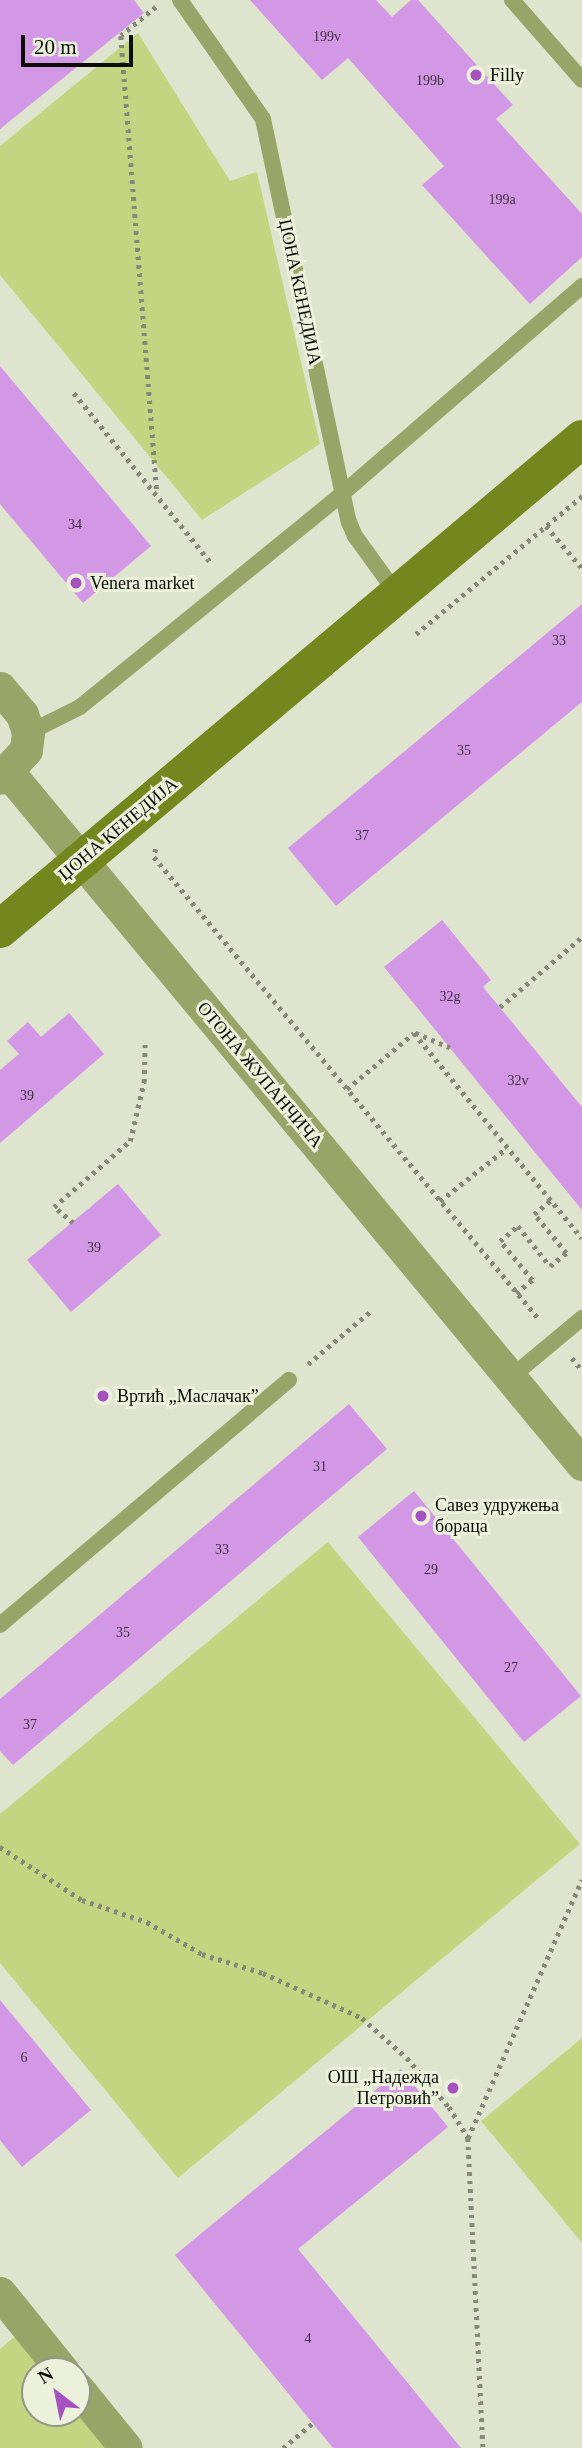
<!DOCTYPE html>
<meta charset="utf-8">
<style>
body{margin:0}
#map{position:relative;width:582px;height:2448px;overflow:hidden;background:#dfe4cf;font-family:"Times New Roman",serif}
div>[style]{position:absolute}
.green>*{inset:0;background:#c3d580}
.building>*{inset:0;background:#d298e5}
.path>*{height:4.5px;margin-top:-2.25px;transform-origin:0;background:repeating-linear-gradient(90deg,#86897a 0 3.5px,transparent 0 8.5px)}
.lane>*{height:16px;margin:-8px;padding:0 8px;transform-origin:8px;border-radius:8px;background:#98a569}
.street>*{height:33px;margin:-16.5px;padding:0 16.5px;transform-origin:16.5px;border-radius:16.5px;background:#98a569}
.secondary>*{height:38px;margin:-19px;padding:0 19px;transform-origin:19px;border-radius:19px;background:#76861f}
.dots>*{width:19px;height:19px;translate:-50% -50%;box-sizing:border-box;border:4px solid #ecf1dc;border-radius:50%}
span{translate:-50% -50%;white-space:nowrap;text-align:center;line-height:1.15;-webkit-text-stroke:6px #ecf1dc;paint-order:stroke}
.number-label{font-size:14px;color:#3e303e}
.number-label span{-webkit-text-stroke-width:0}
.poi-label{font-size:18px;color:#0c0d07}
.left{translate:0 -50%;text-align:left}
.right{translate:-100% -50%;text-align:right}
.street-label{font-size:18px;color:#0c0d07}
.north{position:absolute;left:21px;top:2357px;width:70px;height:70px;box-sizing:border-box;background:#ecf1dc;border:2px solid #929687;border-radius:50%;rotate:328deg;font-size:19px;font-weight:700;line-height:28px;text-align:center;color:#0c0d07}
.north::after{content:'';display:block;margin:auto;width:24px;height:32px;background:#a651c0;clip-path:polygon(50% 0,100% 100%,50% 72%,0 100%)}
.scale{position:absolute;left:21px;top:35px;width:112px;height:32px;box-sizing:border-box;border:4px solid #0c0d07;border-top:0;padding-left:9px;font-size:21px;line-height:24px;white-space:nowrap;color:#0c0d07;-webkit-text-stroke:5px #ecf1dc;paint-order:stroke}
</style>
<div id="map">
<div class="green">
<div style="clip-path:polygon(138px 33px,230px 181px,257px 172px,320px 444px,202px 520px,0 275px,0 146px)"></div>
<div style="clip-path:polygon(328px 1542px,580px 1844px,178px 2178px,0 1963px,0 1814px)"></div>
<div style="clip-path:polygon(582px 2038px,582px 2243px,481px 2121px)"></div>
<div style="clip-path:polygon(23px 2330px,58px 2371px,35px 2371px,35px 2413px,77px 2413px,121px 2448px,0 2448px,0 2349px)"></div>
</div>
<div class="building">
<div style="clip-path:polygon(0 0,134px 0,144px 13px,0 129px)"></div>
<div style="clip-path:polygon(250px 0,376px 0,392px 17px,411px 0,418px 0,513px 105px,496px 119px,582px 214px,582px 257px,530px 304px,422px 185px,444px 166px,348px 58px,322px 80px)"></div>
<div style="clip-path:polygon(0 366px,151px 546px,83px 603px,0 504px)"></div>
<div style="clip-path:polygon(582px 604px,582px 702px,336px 906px,288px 848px)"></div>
<div style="clip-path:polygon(442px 920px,491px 980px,483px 987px,582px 1107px,582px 1210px,384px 967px)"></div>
<div style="clip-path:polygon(69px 1013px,104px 1054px,0 1143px,0 1070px,19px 1054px,7px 1041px,28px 1022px,41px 1037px)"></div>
<div style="clip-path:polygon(118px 1184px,161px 1235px,71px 1312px,27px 1260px)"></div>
<div style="clip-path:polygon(349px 1404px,387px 1449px,13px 1765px,0 1751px,0 1699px)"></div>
<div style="clip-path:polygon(414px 1491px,581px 1696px,524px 1742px,358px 1537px)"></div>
<div style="clip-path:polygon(0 2000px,91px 2110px,22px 2167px,0 2140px)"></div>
<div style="clip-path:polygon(401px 2069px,448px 2127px,298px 2249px,461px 2448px,333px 2448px,175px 2255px)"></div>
</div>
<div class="path">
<div style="left:156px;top:7px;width:45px;rotate:140.4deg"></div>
<div style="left:121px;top:36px;width:459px;rotate:85.5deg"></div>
<div style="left:74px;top:393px;width:220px;rotate:51.1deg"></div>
<div style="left:546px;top:526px;width:55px;rotate:49.4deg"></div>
<div style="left:416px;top:634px;width:216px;rotate:-39.7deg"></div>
<div style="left:156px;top:849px;width:8px;rotate:104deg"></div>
<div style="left:154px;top:857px;width:601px;rotate:50.19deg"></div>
<div style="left:500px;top:1007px;width:108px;rotate:-40.5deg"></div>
<div style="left:450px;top:1048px;width:39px;rotate:-157deg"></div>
<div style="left:414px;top:1033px;width:265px;rotate:50.7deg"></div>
<div style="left:347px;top:1089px;width:87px;rotate:-39.9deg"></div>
<div style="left:440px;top:1201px;width:85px;rotate:-38.3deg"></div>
<div style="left:73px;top:1223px;width:25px;rotate:-140deg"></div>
<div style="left:54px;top:1207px;width:101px;rotate:-41deg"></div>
<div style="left:130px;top:1141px;width:61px;rotate:-76.7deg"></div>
<div style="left:144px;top:1082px;width:42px;rotate:-88.6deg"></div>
<div style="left:516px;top:1293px;width:21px;rotate:-39deg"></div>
<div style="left:532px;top:1280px;width:50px;rotate:-129.4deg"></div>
<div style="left:500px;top:1241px;width:23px;rotate:-40deg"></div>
<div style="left:518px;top:1226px;width:51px;rotate:51.3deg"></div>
<div style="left:550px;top:1266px;width:21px;rotate:-39deg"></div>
<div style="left:566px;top:1253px;width:50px;rotate:-129.4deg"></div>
<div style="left:534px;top:1214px;width:21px;rotate:-39deg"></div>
<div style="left:572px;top:1358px;width:16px;rotate:50deg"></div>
<div style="left:308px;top:1364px;width:82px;rotate:-40.1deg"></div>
<div style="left:0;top:1847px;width:98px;rotate:32.9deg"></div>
<div style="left:82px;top:1900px;width:69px;rotate:18.7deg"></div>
<div style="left:147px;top:1922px;width:64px;rotate:30.2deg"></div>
<div style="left:202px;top:1954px;width:64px;rotate:17.3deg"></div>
<div style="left:263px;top:1973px;width:109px;rotate:24.4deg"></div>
<div style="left:362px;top:2018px;width:60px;rotate:41.6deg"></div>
<div style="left:407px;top:2058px;width:65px;rotate:49.4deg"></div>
<div style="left:449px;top:2107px;width:36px;rotate:58deg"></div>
<div style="left:468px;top:2138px;width:310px;rotate:87.2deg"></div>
<div style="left:468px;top:2138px;width:282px;rotate:-66.2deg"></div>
<div style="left:283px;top:2448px;width:39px;rotate:-40deg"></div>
</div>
<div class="lane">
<div style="left:180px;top:0;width:145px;rotate:55.1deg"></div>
<div style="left:263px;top:119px;width:412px;rotate:78deg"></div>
<div style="left:349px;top:522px;width:15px;rotate:67deg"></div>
<div style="left:355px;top:536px;width:72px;rotate:54.1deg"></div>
<div style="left:512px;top:0;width:106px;rotate:48.8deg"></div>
<div style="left:28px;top:733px;width:58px;rotate:-26.6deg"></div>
<div style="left:80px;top:707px;width:338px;rotate:-39.1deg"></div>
<div style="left:342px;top:494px;width:318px;rotate:-40.9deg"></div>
<div style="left:510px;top:1378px;width:94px;rotate:-39.8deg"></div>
<div style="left:0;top:1625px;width:379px;rotate:-40.3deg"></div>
</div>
<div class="street">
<div style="left:0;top:688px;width:34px;rotate:50deg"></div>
<div style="left:22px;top:714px;width:20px;rotate:72deg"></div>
<div style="left:28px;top:733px;width:17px;rotate:97deg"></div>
<div style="left:26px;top:750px;width:38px;rotate:133deg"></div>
<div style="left:9px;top:773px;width:898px;rotate:50.33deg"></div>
<div style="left:0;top:2293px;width:100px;rotate:51.1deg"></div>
<div style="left:77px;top:2388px;width:77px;rotate:50.8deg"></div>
</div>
<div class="secondary">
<div style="left:0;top:929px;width:761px;rotate:-40.09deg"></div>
</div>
<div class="dots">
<div style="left:476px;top:75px;background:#a651c0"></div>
<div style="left:76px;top:583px;background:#a651c0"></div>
<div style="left:103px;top:1396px;background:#a651c0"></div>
<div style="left:421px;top:1516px;background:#a651c0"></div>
<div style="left:453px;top:2088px;background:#a651c0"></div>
</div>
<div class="number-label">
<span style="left:327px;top:37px">199v</span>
<span style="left:430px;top:81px">199b</span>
<span style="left:502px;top:200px">199a</span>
<span style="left:75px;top:525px">34</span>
<span style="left:559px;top:641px">33</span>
<span style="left:464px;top:751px">35</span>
<span style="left:362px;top:836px">37</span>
<span style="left:450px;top:997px">32g</span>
<span style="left:518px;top:1081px">32v</span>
<span style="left:27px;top:1096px">39</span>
<span style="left:94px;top:1248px">39</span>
<span style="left:320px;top:1467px">31</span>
<span style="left:222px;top:1550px">33</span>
<span style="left:431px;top:1570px">29</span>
<span style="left:123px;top:1633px">35</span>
<span style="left:511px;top:1668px">27</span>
<span style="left:30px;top:1725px">37</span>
<span style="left:24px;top:2058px">6</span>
<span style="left:308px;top:2339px">4</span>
</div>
<div class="poi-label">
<span class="left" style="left:490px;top:75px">Filly</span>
<span class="left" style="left:90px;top:583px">Venera market</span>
<span class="left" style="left:117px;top:1396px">Вртић „Маслачак”</span>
<span class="left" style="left:435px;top:1516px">Савез удружења<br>бораца</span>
<span class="right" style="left:439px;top:2088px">ОШ „Надежда<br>Петровић”</span>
</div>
<div class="street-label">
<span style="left:300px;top:292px;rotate:78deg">ЏОНА КЕНЕДИЈА</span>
<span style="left:118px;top:829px;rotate:-40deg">ЏОНА КЕНЕДИЈА</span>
<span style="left:260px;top:1075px;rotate:50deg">ОТОНА ЖУПАНЧИЧА</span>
</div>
<div class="north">N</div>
<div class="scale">20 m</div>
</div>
